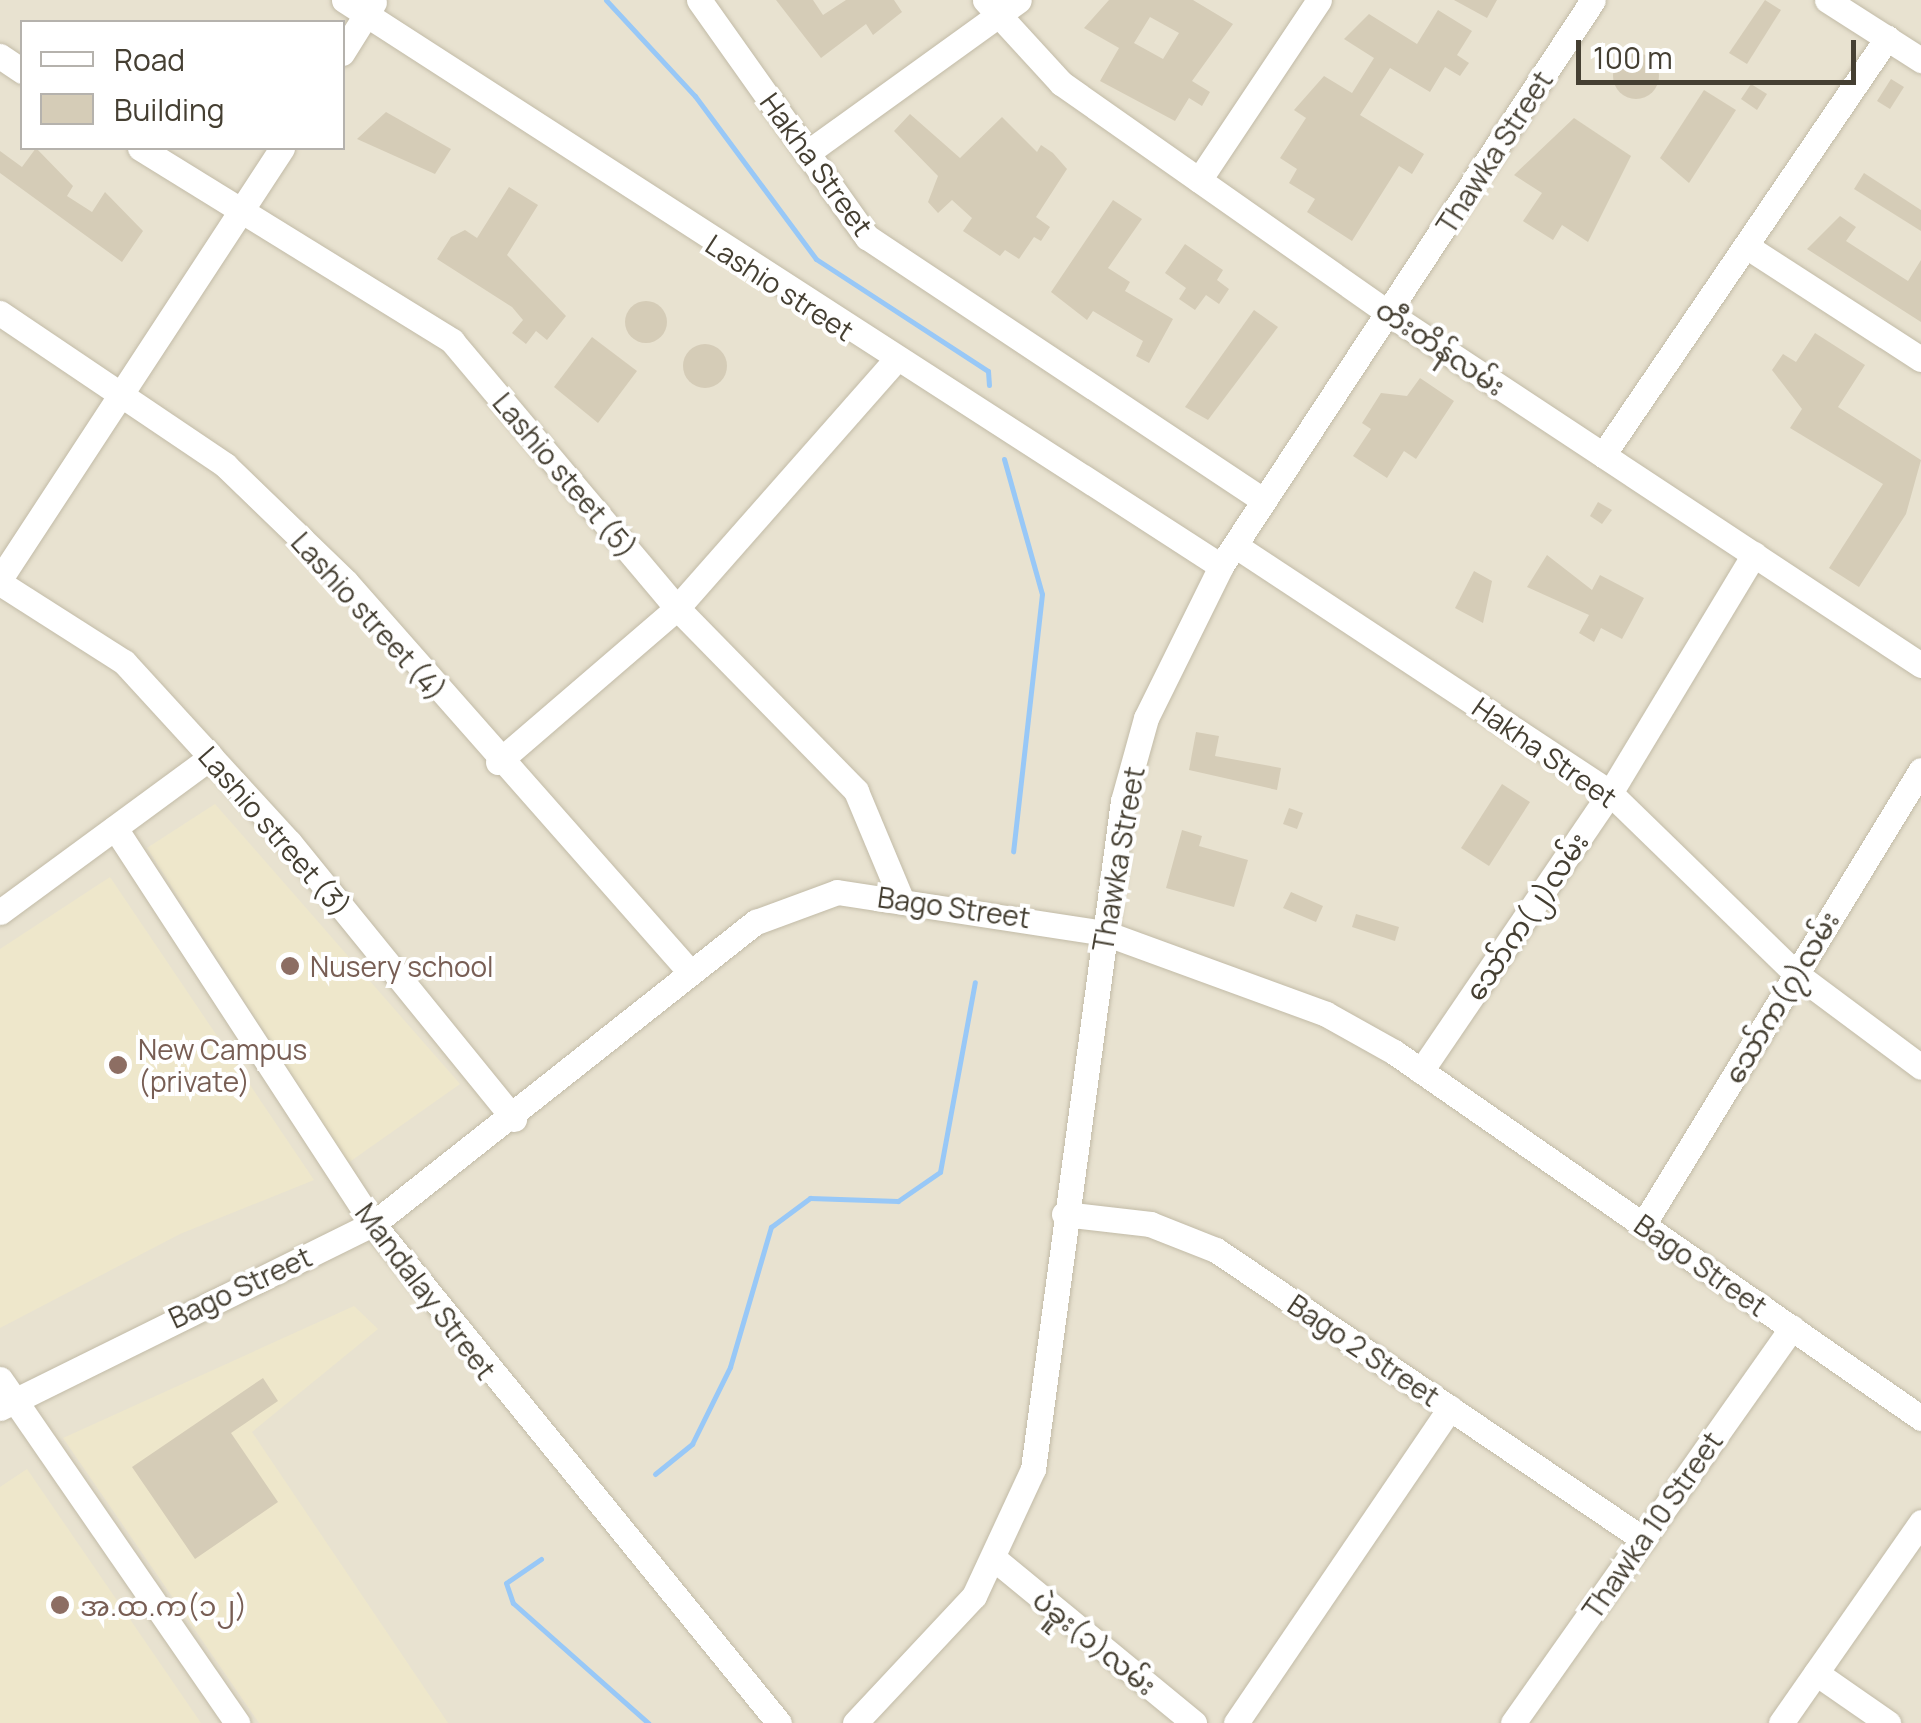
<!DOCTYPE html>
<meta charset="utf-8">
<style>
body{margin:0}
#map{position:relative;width:1921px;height:1723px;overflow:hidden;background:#f3efe2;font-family:Manrope,"Noto Sans Myanmar",sans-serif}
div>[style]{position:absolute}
.residential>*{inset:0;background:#e8e2d0}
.education>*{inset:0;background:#eee7cb}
.stream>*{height:5px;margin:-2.5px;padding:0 2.5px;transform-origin:2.5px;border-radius:2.5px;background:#98c8f7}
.building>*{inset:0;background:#d5ccb7}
.round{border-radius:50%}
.roads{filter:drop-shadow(0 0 2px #c2bba7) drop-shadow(0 0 2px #c2bba7)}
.minor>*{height:25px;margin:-12.5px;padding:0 12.5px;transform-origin:12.5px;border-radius:12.5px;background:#fff}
.dots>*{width:28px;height:28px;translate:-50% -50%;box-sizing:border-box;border:5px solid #fff;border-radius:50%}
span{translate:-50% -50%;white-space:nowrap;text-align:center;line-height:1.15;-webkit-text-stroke:8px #fff;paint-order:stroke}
.street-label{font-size:28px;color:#453f32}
.education-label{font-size:28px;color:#785e54}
.left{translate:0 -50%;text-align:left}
.legend{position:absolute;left:20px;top:20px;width:325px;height:130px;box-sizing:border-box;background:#fff;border:2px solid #b5b2ad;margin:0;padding:12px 18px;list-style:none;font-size:30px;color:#453f32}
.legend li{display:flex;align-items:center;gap:20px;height:50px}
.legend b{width:50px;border:2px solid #b5b2ad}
.scale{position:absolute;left:1576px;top:40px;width:280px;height:45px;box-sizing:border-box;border:5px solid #453f32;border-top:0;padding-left:12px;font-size:30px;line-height:35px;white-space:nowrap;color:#453f32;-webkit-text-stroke:8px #fff;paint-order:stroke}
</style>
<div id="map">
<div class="residential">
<div style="clip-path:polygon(evenodd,0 0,1921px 0,1921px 1723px,0 1723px,0 0,22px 22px,342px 22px,342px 148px,22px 148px,22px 22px)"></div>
</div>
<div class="education">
<div style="clip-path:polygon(215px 804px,460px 1084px,348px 1163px,147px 848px)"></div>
<div style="clip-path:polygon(110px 877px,314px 1180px,180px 1234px,0 1328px,0 949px)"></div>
<div style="clip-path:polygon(354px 1306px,378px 1329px,252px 1432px,448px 1723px,259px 1723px,63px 1438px)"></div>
<div style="clip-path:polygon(27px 1469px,201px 1723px,0 1723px,0 1487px)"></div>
</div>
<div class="stream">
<div style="left:606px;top:0;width:131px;rotate:47.2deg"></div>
<div style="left:695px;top:96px;width:203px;rotate:53.4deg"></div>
<div style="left:816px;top:259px;width:205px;rotate:33.1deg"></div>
<div style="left:988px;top:371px;width:14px;rotate:86deg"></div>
<div style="left:1004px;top:459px;width:140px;rotate:74.3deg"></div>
<div style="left:1042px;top:594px;width:259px;rotate:96.4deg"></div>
<div style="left:655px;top:1474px;width:48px;rotate:-39deg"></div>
<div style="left:692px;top:1444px;width:86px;rotate:-63.7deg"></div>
<div style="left:730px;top:1367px;width:146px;rotate:-73.7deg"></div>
<div style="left:771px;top:1227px;width:49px;rotate:-36.6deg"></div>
<div style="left:810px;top:1198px;width:88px;rotate:2deg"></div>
<div style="left:898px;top:1201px;width:51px;rotate:-34.6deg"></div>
<div style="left:940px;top:1172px;width:193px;rotate:-79.6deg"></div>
<div style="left:541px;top:1559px;width:42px;rotate:145.6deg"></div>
<div style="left:506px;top:1583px;width:21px;rotate:71deg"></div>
<div style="left:513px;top:1603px;width:181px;rotate:41.6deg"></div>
</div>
<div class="building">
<div style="clip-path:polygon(776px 0,813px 0,823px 15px,846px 0,894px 0,902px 12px,873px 35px,866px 24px,821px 58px)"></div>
<div style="clip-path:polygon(evenodd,1109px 0,1193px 0,1233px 24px,1192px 81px,1210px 92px,1202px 106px,1189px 98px,1175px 121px,1100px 81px,1119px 48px,1084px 28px,1109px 0,1150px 17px,1179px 33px,1163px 59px,1134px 43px,1150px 17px)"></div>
<div style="clip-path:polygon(1454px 0,1497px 0,1487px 18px)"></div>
<div style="clip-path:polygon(1765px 0,1781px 10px,1747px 64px,1729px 53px)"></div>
<div style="clip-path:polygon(1438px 10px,1472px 31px,1457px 55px,1469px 63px,1460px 76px,1445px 67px,1430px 92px,1390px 68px,1360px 115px,1424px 154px,1412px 174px,1399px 166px,1352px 241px,1307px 212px,1315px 199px,1289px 183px,1297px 169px,1280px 158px,1306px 118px,1294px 110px,1324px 76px,1352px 93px,1374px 58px,1344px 39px,1369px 14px,1417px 44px)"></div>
<div class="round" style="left:1613px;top:53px;width:46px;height:46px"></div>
<div style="clip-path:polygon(1891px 79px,1904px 87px,1890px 109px,1877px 101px)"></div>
<div style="clip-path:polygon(1751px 84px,1767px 94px,1757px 110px,1741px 99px)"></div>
<div style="clip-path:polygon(1704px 90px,1736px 110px,1689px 183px,1660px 158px)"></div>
<div style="clip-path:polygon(386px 112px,451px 149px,435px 174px,357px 139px)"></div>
<div style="clip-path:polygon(910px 114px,960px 158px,1002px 117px,1037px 152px,1041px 145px,1053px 153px,1067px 169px,1036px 217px,1050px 227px,1041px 241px,1034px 237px,1019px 259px,1005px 250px,1000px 256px,963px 231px,972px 218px,952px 200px,938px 213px,928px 202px,938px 176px,894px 131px)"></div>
<div style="clip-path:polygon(1574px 118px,1631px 156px,1588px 242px,1562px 225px,1553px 240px,1523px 221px,1542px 193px,1514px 175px)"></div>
<div style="clip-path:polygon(36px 148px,73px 186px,67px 196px,92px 212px,105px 192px,143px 231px,122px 262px,0 173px,0 151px,22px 167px)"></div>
<div style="clip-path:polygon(1864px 173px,1921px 210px,1921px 231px,1854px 189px)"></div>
<div style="clip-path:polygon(509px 187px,538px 205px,507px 255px,566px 316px,547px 340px,536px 331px,526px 344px,512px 333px,523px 320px,512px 307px,437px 259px,451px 237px,465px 230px,477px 238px)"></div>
<div style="clip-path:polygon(1113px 200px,1142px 219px,1108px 268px,1130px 282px,1125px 291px,1173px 319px,1149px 363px,1136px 356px,1143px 341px,1093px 311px,1087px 320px,1051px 292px)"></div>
<div style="clip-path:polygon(1840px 216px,1856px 227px,1846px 241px,1908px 281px,1921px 260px,1921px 322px,1807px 249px)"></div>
<div style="clip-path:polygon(1185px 244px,1223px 270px,1217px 280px,1229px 289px,1219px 304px,1206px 295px,1195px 310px,1179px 299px,1186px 288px,1165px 273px)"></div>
<div class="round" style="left:625px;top:301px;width:42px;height:42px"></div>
<div style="clip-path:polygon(1254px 310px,1278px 327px,1208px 420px,1185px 407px)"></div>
<div style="clip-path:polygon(1815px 333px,1865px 365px,1838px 407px,1921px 460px,1906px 514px,1859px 587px,1829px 568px,1883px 484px,1790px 428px,1802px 409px,1772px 370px,1783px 354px,1796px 362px)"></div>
<div style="clip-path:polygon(592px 337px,637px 371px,598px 423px,554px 387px)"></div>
<div class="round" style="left:683px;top:344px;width:44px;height:44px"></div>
<div style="clip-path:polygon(1420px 378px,1454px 401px,1416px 459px,1404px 451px,1387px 478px,1353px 456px,1371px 429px,1362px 423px,1381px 393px,1407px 396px)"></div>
<div style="clip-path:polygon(1598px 502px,1612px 510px,1602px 524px,1590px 516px)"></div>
<div style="clip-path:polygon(1547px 555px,1592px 590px,1600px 575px,1644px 598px,1622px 639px,1601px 628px,1594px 642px,1579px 633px,1589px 615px,1527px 587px)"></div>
<div style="clip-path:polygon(1474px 571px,1492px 581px,1483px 623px,1455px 608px)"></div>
<div style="clip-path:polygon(1196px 732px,1219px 736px,1215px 756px,1281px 768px,1277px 790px,1189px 770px)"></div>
<div style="clip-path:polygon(1502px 784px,1530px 802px,1489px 866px,1461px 848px)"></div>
<div style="clip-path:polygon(1289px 808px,1303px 813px,1297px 829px,1283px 824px)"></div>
<div style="clip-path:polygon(1182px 830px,1202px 836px,1199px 846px,1248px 860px,1234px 907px,1166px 888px)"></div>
<div style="clip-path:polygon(1291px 892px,1323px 906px,1316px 922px,1283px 908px)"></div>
<div style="clip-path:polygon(1356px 914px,1399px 927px,1395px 941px,1352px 927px)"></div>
<div style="clip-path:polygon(263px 1378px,278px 1401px,231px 1433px,278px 1502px,195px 1559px,132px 1467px)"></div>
</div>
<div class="roads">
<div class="minor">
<div style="left:344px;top:0;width:1044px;rotate:32.84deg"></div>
<div style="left:699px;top:0;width:291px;rotate:54.7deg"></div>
<div style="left:867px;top:237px;width:475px;rotate:33.6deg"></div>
<div style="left:985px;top:0;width:113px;rotate:47.5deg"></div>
<div style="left:1061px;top:83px;width:400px;rotate:35.1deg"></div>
<div style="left:1388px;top:313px;width:639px;rotate:33.44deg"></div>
<div style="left:1827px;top:0;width:112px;rotate:32.6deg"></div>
<div style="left:342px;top:53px;width:60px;rotate:-57.9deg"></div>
<div style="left:0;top:56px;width:27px;rotate:34deg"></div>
<div style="left:140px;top:148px;width:367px;rotate:31.7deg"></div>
<div style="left:452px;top:341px;width:349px;rotate:49.9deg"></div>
<div style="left:677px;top:608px;width:256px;rotate:45.6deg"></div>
<div style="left:856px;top:791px;width:114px;rotate:67.3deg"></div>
<div style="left:807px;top:153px;width:261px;rotate:-35.8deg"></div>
<div style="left:1199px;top:180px;width:216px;rotate:-56.3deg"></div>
<div style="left:1746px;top:246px;width:208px;rotate:32.9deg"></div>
<div style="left:0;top:313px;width:272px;rotate:34deg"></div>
<div style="left:225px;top:465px;width:168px;rotate:44deg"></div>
<div style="left:346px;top:582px;width:521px;rotate:48.58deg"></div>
<div style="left:1603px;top:455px;width:505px;rotate:-55.74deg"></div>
<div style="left:1236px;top:546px;width:448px;rotate:33.4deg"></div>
<div style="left:1610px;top:793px;width:258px;rotate:44.2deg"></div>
<div style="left:1795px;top:973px;width:157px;rotate:36.7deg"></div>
<div style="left:0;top:579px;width:515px;rotate:-56.8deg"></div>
<div style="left:0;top:583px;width:147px;rotate:32.5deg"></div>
<div style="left:124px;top:662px;width:244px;rotate:47.5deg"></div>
<div style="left:289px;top:842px;width:357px;rotate:50.9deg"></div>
<div style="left:498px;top:762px;width:236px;rotate:-40.7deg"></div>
<div style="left:677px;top:608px;width:328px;rotate:-48.6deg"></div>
<div style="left:115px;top:828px;width:473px;rotate:56.9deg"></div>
<div style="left:373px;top:1224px;width:643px;rotate:50.87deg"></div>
<div style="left:0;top:912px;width:262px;rotate:-36.3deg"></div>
<div style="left:1421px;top:1071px;width:336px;rotate:-55.8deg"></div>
<div style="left:1610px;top:793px;width:279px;rotate:-58.9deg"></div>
<div style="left:1064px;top:1214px;width:87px;rotate:6.6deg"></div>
<div style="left:1150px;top:1224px;width:71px;rotate:21.5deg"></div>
<div style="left:1216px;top:1250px;width:516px;rotate:34.09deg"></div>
<div style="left:1643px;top:1225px;width:533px;rotate:-58.58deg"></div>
<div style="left:0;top:1379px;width:418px;rotate:55.4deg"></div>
<div style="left:0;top:1408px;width:416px;rotate:-26.3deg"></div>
<div style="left:373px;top:1224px;width:488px;rotate:-38.3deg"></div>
<div style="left:756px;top:922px;width:86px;rotate:-20.3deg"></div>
<div style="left:837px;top:892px;width:271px;rotate:8.7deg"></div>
<div style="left:1105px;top:933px;width:235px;rotate:20.1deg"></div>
<div style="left:1326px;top:1014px;width:78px;rotate:29.2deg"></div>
<div style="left:1394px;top:1052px;width:642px;rotate:34.78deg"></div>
<div style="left:997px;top:1561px;width:255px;rotate:39.4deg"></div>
<div style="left:1816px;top:1673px;width:88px;rotate:34.8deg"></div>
<div style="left:855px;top:1723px;width:174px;rotate:-46.9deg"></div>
<div style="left:974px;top:1596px;width:140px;rotate:-65.1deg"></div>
<div style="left:1033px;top:1469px;width:674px;rotate:-82.33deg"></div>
<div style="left:1123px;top:801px;width:86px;rotate:-74.5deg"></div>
<div style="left:1146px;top:718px;width:169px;rotate:-63.7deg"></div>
<div style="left:1221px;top:566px;width:677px;rotate:-56.69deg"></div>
<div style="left:1236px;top:1723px;width:381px;rotate:-55.8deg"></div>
<div style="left:1513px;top:1723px;width:484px;rotate:-54.8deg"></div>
<div style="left:1781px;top:1723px;width:245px;rotate:-55.1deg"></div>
</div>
</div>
<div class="dots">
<div style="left:290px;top:966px;background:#8d6e63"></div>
<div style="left:118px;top:1065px;background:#8d6e63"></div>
<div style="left:60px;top:1605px;background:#8d6e63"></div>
</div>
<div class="street-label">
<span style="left:1494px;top:152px;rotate:-57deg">Thawka Street</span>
<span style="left:817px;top:164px;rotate:54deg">Hakha Street</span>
<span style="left:780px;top:287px;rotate:33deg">Lashio street</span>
<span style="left:1441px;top:347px;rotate:34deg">တီးတိန်လမ်း</span>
<span style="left:565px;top:475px;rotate:50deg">Lashio steet (5)</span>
<span style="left:369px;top:616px;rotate:48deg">Lashio street (4)</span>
<span style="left:1545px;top:752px;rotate:35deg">Hakha Street</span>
<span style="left:275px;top:831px;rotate:49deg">Lashio street (3)</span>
<span style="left:1118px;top:859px;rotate:-80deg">Thawka Street</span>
<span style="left:954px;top:907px;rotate:8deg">Bago Street</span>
<span style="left:1526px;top:916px;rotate:-56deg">သော်က(၂)လမ်း</span>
<span style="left:1781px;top:997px;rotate:-59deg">သော်က(၇)လမ်း</span>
<span style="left:1701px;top:1265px;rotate:35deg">Bago Street</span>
<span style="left:240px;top:1287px;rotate:-25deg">Bago Street</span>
<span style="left:426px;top:1291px;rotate:53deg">Mandalay Street</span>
<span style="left:1364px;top:1350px;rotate:34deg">Bago 2 Street</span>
<span style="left:1652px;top:1525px;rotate:-55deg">Thawka 10 Street</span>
<span style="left:1095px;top:1642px;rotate:39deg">ပဲခူး(၁)လမ်း</span>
</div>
<div class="education-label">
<span class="left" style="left:310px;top:966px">Nusery school</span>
<span class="left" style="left:138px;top:1065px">New Campus<br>(private)</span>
<span class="left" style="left:80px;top:1605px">အ.ထ.က(၁၂)</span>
</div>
<ul class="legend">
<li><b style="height:12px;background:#fff"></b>Road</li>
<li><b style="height:28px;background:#d5ccb7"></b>Building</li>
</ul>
<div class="scale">100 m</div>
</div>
